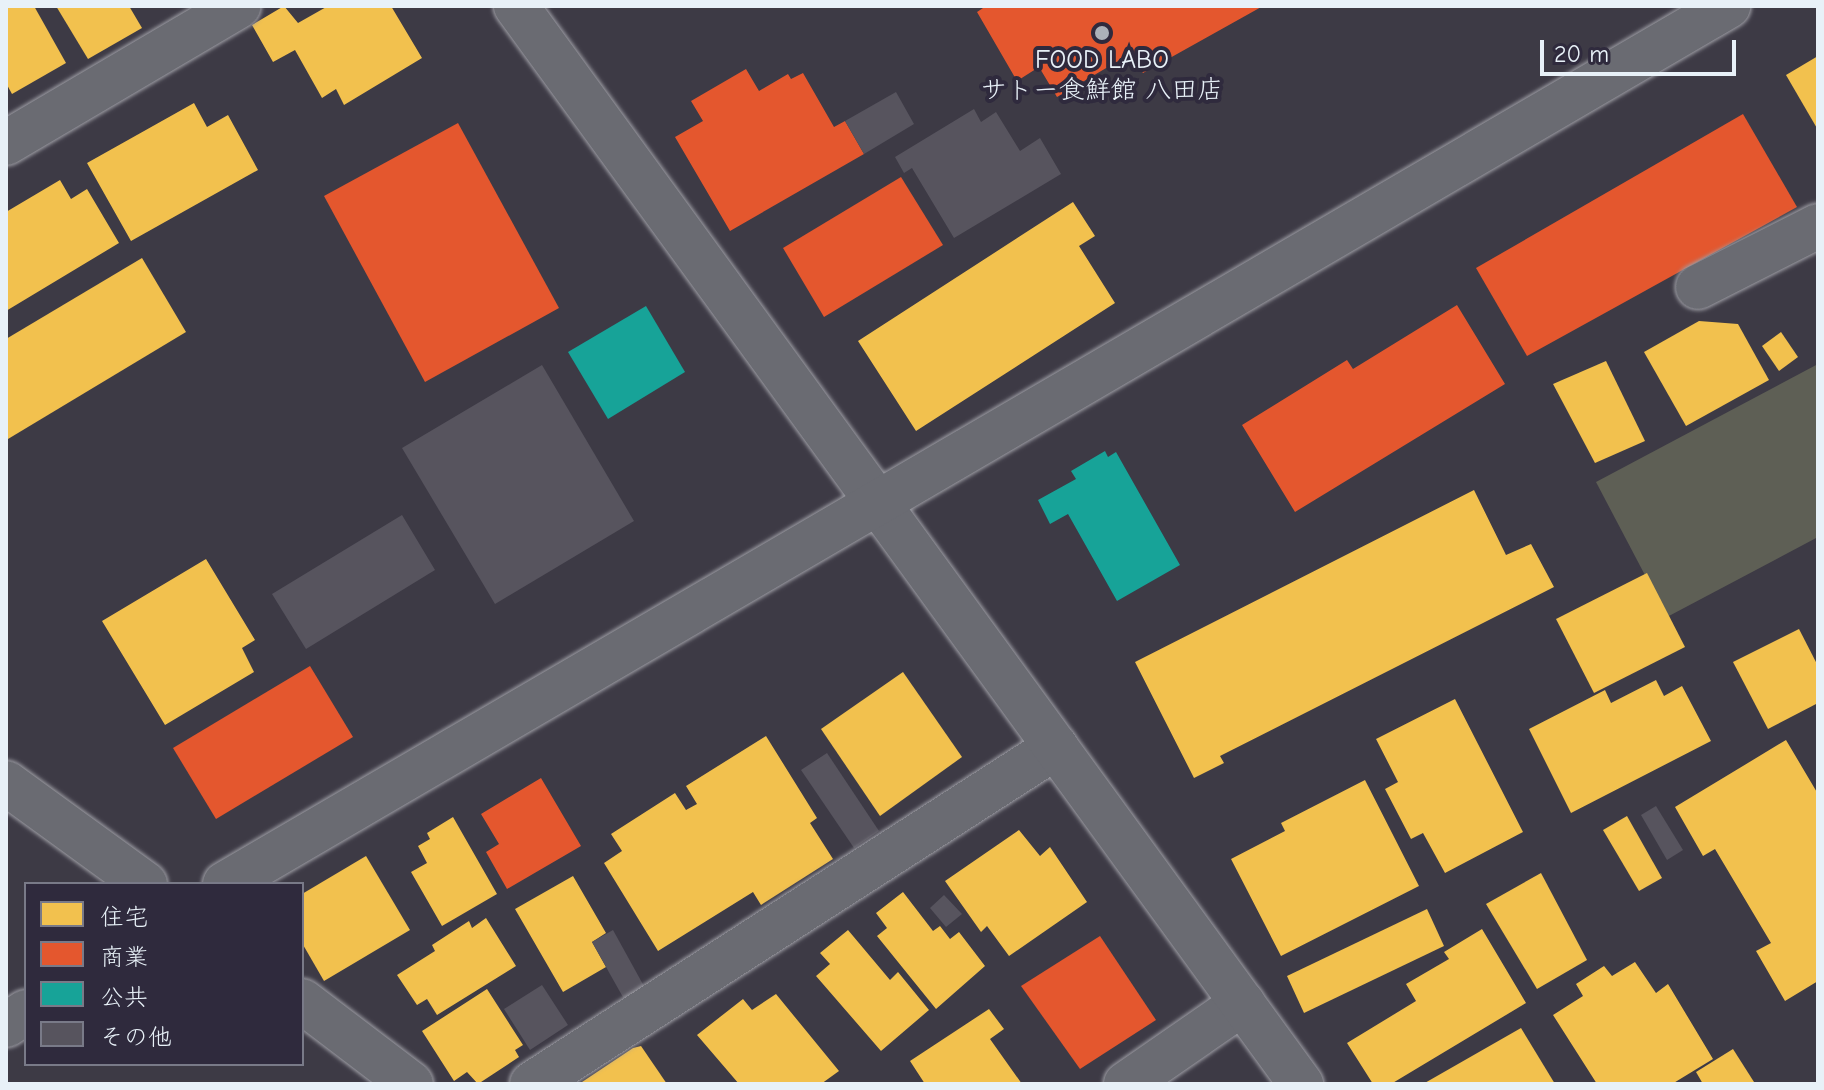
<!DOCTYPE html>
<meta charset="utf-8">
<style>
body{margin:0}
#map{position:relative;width:1824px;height:1090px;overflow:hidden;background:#3d3a45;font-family:"Comic Neue","Klee One",sans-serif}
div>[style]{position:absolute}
.green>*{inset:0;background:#5e5f55}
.homes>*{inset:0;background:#f2c14e}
.shops>*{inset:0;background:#e4572e}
.public>*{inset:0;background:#17a398}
.building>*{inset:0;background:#57545e}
.roads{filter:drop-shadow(0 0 2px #9e9ea5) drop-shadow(0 0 2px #9e9ea5)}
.minor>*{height:44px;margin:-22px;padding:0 22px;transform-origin:22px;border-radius:22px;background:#6a6b72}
.tertiary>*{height:44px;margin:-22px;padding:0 22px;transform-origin:22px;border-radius:22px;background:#6a6b72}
.dots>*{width:22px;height:22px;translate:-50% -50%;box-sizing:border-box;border:4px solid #2f2a3d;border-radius:50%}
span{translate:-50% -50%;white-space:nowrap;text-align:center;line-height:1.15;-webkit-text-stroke:8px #2f2a3d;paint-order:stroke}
.poi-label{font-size:26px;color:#e8f1f8}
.frame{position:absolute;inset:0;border:8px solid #e8f1f8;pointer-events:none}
.legend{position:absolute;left:24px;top:882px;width:280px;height:184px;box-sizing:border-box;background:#2f2a3d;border:2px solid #797a88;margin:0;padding:10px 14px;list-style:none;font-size:24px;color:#e8f1f8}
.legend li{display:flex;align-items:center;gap:16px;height:40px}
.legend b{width:40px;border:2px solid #797a88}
.scale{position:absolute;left:1540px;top:40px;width:196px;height:36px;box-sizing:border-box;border:4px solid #e8f1f8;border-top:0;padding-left:10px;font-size:24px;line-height:28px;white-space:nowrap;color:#e8f1f8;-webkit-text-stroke:6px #2f2a3d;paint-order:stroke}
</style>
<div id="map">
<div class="green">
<div style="clip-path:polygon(1818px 364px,1818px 537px,1667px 617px,1596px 482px)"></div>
</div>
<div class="homes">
<div style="clip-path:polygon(6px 6px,34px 6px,66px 63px,12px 94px,6px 83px)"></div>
<div style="clip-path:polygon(56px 6px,129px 6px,142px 28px,88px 59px)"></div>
<div style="clip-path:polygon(284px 6px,298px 23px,328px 6px,391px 6px,422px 58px,344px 105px,336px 89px,322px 98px,295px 50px,273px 62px,252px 25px)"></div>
<div style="clip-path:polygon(1818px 56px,1818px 130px,1786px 75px)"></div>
<div style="clip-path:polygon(194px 103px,207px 127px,228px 115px,258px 170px,131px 241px,87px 163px)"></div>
<div style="clip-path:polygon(60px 180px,71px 199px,87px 189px,119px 243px,6px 311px,6px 212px)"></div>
<div style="clip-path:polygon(1073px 202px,1095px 236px,1079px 246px,1115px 303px,916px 431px,858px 341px)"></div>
<div style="clip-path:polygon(142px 258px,186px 332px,8px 439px,6px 339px)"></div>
<div style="clip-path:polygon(1699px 321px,1738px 324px,1769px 380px,1686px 426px,1644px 352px)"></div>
<div style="clip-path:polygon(1781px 332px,1798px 357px,1779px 371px,1762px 346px)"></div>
<div style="clip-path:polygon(1606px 361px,1645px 441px,1595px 463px,1553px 384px)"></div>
<div style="clip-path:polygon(1474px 490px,1506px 555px,1531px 544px,1554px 587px,1220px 756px,1224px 763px,1194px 778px,1135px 662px)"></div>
<div style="clip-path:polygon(206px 559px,255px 640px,242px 648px,254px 672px,165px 725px,102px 621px)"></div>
<div style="clip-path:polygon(1647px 573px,1685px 647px,1594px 693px,1556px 619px)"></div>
<div style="clip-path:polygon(1799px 629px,1818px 666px,1818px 703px,1768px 729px,1733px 662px)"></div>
<div style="clip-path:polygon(903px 672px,962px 757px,880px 816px,821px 729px)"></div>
<div style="clip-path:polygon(1656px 680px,1664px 696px,1682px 686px,1711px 741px,1571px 813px,1529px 729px,1605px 690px,1611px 703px)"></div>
<div style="clip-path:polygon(1455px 699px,1523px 832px,1445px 873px,1423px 833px,1411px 839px,1385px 789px,1398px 782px,1376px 739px)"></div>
<div style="clip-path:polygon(766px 736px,817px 818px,810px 823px,833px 859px,761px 905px,753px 892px,658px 951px,604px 863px,622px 851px,611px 834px,675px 793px,686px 810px,697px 804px,686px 786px)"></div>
<div style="clip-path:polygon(1786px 740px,1818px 794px,1818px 981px,1785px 1001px,1756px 951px,1771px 943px,1715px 849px,1703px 856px,1675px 807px)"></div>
<div style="clip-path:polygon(1365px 780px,1419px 886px,1281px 956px,1231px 859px,1285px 831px,1281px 823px)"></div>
<div style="clip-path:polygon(1627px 816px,1662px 878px,1639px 891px,1603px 830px)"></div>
<div style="clip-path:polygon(453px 817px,497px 894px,442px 926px,411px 872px,427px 863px,418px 846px,430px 839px,427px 833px)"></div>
<div style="clip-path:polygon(1019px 830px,1040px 856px,1050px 847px,1087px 902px,1009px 956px,987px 926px,981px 932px,945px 881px)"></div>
<div style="clip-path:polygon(366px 856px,410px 930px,324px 981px,302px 943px,302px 894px)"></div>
<div style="clip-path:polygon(1541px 873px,1587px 960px,1537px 989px,1486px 904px)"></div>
<div style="clip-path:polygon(573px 876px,606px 933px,592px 942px,606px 967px,563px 992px,515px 909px)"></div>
<div style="clip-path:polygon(903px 892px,933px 931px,940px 926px,950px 939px,959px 932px,985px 966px,936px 1009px,877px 936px,887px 928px,876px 913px)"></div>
<div style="clip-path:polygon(1427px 909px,1444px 946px,1304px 1013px,1287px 976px)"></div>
<div style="clip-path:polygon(486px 918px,516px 966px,437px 1015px,427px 999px,417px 1005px,397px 975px,435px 951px,432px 945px,469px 921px,472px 928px)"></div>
<div style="clip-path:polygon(1482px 929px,1526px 1003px,1391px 1084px,1373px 1084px,1347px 1043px,1416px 1001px,1406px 984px,1449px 959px,1444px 952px)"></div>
<div style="clip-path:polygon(848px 930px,890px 980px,898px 972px,929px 1010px,881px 1051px,816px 976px,830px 964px,820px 953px)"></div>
<div style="clip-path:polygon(1635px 962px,1656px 993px,1668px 984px,1713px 1059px,1672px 1084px,1597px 1084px,1553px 1015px,1583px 996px,1576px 984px,1604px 966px,1612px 976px)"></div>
<div style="clip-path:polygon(487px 989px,523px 1045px,515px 1050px,519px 1057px,478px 1084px,467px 1072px,454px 1081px,422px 1031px)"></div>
<div style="clip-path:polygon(776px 994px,839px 1071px,821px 1084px,739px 1084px,697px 1035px,743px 999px,752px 1010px)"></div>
<div style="clip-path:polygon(989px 1009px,1004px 1029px,990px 1039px,1022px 1084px,925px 1084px,910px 1061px)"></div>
<div style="clip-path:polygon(1521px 1028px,1555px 1084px,1423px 1084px)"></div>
<div style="clip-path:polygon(641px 1046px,667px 1084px,579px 1084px,633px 1048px)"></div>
<div style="clip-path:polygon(1733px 1049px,1754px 1082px,1703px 1084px,1696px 1072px)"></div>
</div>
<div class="shops">
<div style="clip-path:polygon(986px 6px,1263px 6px,1143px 73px,1130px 54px,1057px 97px,1039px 67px,1017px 81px,977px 12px)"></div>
<div style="clip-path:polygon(746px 69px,759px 91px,788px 74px,791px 79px,803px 73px,834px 127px,845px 121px,864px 154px,730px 231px,675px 137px,703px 121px,691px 101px)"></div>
<div style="clip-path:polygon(1743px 114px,1797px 207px,1527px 356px,1476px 268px)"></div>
<div style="clip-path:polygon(458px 123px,559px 308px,425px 382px,324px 196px)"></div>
<div style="clip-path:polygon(901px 177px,943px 245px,824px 317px,783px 248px)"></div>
<div style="clip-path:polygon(1457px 305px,1505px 384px,1295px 512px,1242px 425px,1347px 360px,1353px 369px)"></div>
<div style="clip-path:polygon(310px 666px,353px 737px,216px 819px,173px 748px)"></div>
<div style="clip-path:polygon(541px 778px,581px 846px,507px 889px,486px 852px,499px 844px,481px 814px)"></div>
<div style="clip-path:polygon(1100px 936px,1156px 1020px,1080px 1069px,1021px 986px)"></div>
</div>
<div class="public">
<div style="clip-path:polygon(646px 306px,685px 372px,608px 419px,568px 352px)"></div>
<div style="clip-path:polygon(1105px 451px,1108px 457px,1116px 452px,1180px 565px,1117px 601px,1068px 514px,1050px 524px,1038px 500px,1076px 479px,1071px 471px)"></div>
</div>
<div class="building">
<div style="clip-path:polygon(896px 92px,914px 124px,864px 154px,845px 121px)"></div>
<div style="clip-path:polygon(974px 109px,981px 122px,996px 112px,1020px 151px,1040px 138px,1061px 174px,954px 238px,912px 168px,904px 173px,895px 157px)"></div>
<div style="clip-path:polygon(542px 365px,634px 521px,495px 604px,402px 448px)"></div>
<div style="clip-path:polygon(402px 515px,435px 570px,306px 649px,272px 594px)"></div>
<div style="clip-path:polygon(827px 753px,879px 831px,854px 848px,801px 770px)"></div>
<div style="clip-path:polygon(1656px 806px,1683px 850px,1667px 860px,1641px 815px)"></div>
<div style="clip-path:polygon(944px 895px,962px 914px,946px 927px,930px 908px)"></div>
<div style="clip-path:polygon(613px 930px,645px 988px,624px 999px,592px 942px)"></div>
<div style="clip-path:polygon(542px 985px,568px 1025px,530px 1050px,504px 1009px)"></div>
</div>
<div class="roads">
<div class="minor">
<div style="left:6px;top:143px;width:270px;rotate:-30.5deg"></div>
<div style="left:1698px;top:287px;width:135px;rotate:-26.9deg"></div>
<div style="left:6px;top:783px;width:172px;rotate:36deg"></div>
<div style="left:302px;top:1001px;width:137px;rotate:37.3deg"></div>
<div style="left:532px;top:1084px;width:623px;rotate:-32.75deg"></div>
<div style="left:1126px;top:1084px;width:142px;rotate:-34.7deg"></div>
</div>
<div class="tertiary">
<div style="left:516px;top:6px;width:1334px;rotate:53.94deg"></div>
<div style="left:225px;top:884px;width:1741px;rotate:-30.29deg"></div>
<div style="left:6px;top:1025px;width:24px;rotate:-33deg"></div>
</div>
</div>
<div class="dots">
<div style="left:1102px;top:33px;background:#acb1b9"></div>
</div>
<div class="poi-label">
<span style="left:1102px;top:76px">FOOD LABO<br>サトー食鮮館 八田店</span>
</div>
<div class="frame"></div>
<ul class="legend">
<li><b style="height:22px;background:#f2c14e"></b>住宅</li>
<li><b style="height:22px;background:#e4572e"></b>商業</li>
<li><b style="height:22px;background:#17a398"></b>公共</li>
<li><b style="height:22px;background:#57545e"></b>その他</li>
</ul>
<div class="scale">20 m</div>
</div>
